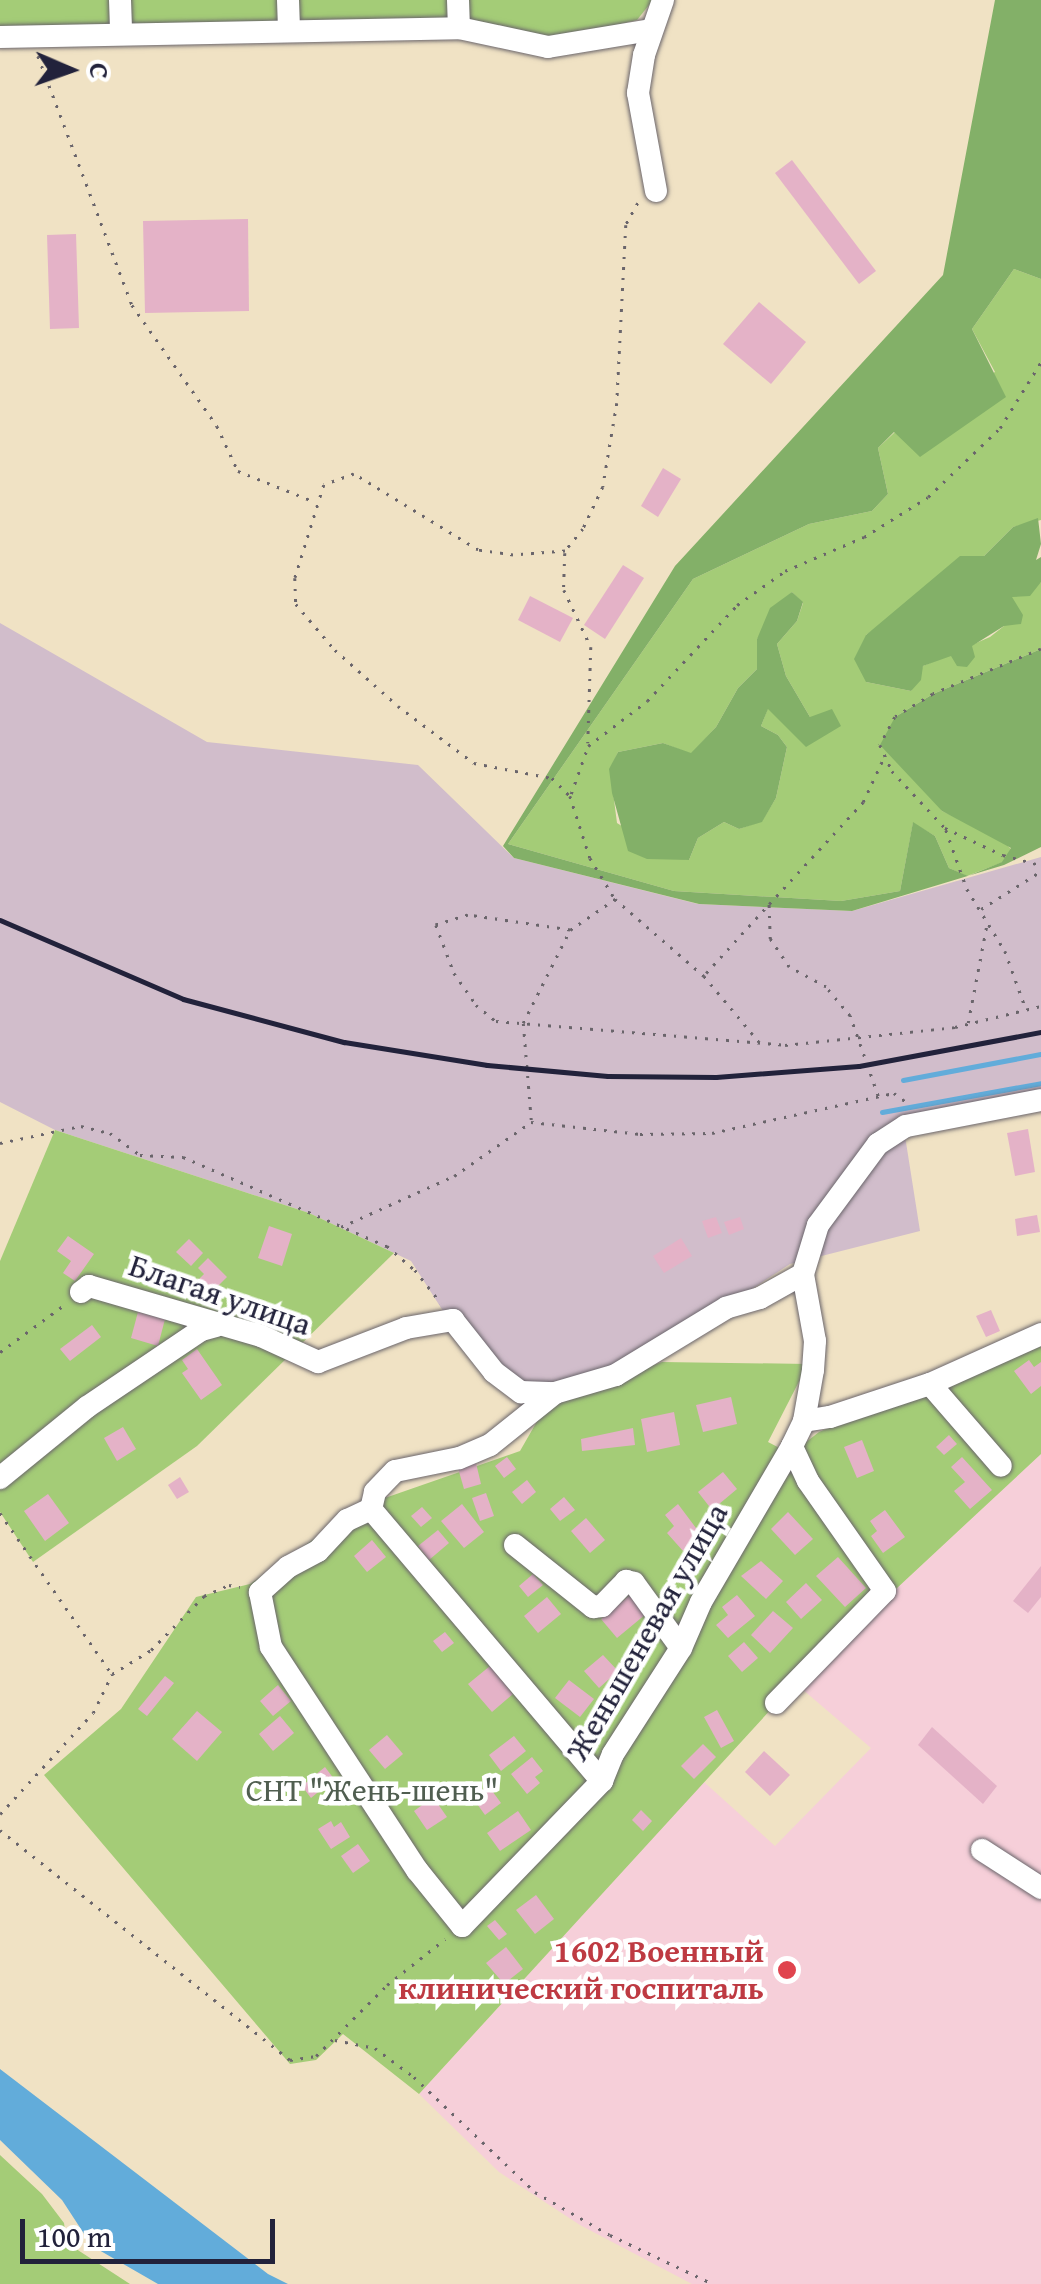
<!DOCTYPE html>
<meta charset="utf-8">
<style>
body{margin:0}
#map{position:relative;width:1041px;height:2284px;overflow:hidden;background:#f0e2c4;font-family:"Gentium Book Plus",serif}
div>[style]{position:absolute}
.built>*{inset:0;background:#f6cfd9}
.industrial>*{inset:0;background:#d1bdcb}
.green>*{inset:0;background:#a4cc77}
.forest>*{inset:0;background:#83b068}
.water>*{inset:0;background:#62acda}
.stream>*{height:5px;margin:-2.5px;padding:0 2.5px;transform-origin:2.5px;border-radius:2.5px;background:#62acda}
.building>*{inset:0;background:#e4b2c7}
.path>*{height:2.5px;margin-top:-1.25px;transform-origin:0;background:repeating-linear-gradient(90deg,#6a656b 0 2.5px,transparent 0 10.5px)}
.roads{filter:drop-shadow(0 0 2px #6a656b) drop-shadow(0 0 2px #6a656b)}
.minor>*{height:22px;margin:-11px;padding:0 11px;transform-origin:11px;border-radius:11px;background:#fff}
.rail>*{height:5px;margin:-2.5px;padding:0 2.5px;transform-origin:2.5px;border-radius:2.5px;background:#22223b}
.dots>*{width:28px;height:28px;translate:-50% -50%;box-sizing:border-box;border:5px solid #fff;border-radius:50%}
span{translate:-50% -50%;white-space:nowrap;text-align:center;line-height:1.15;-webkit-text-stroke:9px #fff;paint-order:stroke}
.street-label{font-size:32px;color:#22223b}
.park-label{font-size:32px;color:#505e50}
.health-label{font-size:32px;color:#be3a42;font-weight:700}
.right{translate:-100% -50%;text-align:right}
.north{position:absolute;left:20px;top:20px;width:100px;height:100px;-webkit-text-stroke:8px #fff;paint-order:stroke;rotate:92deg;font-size:28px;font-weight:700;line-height:40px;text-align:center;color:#22223b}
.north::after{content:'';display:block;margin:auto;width:35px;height:45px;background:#22223b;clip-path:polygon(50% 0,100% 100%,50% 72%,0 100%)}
.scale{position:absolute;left:20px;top:2219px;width:255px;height:45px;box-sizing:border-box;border:5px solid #22223b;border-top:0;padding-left:12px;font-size:30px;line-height:35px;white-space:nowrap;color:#22223b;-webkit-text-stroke:8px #fff;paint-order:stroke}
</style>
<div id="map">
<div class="built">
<div style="clip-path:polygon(1041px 1454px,1041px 2284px,692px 2284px,580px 2225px,499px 2172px,419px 2094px,704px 1782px,775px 1846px,871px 1748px,795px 1683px)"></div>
</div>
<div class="industrial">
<div style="clip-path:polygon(0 623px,207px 742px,418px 765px,514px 858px,698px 904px,852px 911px,1041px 857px,1041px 1103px,905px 1136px,920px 1231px,790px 1264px,657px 1351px,548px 1399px,461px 1339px,411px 1261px,309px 1213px,55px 1130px,0 1102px)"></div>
</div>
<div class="green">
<div style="clip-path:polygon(0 0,653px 0,637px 20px,555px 40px,0 31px)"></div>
<div style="clip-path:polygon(evenodd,1014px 269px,1041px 279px,1041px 520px,1013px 527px,984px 556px,919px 591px,899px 612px,866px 635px,866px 682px,911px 691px,923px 666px,990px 637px,1004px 626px,1012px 596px,1041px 582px,1041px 649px,933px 694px,895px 717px,942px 811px,1001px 839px,1011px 849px,1003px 862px,967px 876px,949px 868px,935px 836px,913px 823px,900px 891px,841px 901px,674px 891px,508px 844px,693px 579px,809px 524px,872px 511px,888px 494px,878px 448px,895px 432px,995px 372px,972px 329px,1014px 269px,792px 592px,803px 603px,797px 621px,777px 644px,786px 676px,810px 717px,783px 722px,768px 708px,761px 726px,778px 735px,787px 747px,776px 798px,762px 821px,739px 829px,724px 822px,698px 838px,689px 860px,669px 856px,617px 823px,610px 769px,618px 752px,663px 743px,691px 754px,716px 727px,738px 688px,757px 669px,757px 639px,792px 592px)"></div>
<div style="clip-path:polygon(55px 1130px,309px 1213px,394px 1253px,197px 1446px,33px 1562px,0 1512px,0 1261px)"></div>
<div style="clip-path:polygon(1041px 1340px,1041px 1454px,795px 1683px,419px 2094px,343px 2034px,316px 2060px,290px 2064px,44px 1775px,121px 1709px,196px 1597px,250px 1584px,359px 1507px,520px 1451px,547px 1404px,662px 1362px,808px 1364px,768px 1442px,791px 1454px,819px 1432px)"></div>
<div style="clip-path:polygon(0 2155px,42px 2194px,64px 2223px,67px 2243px,130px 2284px,0 2284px)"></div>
</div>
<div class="forest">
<div style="clip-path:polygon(995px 0,1041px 0,1041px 279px,1014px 269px,972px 329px,1006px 397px,920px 457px,894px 432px,878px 448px,888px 494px,872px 511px,809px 524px,693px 579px,508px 844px,674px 891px,841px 901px,900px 891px,913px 822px,935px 836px,949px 868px,968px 876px,1002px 862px,1011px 848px,942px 811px,880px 745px,895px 717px,933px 694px,1041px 649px,1041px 847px,1004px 865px,852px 911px,699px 904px,514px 858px,503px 846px,675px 566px,943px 275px)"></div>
<div style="clip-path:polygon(1038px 518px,1041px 544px,1036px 560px,1041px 557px,1041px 582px,1030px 596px,1012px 597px,1023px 615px,1021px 624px,1004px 626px,972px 646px,975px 657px,967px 667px,957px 666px,951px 656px,923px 666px,921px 680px,911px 691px,866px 682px,854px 659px,866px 635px,960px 556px,984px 556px,1013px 527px)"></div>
<div style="clip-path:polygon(792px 592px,803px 602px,797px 621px,777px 644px,786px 676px,810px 717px,832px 709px,841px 726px,806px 747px,768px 709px,761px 726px,778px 735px,787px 747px,776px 798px,762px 822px,739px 829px,724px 822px,698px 838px,689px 860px,647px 859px,628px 851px,612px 793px,609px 769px,618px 752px,663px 743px,691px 753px,716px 727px,738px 688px,757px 669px,757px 639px,770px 608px)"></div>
</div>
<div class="water">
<div style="clip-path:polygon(0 2069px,268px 2274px,288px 2284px,158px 2284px,92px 2246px,62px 2200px,0 2140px)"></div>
</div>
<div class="stream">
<div style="left:903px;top:1080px;width:140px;rotate:-10.7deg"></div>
<div style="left:882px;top:1112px;width:162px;rotate:-10.3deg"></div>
</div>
<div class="building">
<div style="clip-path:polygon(792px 160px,876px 271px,859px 284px,775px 173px)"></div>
<div style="clip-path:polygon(248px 219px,249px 311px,145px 313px,143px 221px)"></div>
<div style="clip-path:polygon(76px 234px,79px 328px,50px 329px,47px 235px)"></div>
<div style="clip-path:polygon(759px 302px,806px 342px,771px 384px,723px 344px)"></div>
<div style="clip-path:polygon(663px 468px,681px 479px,658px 517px,641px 506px)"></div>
<div style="clip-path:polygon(623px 565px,644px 578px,605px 639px,584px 625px)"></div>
<div style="clip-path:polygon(530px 596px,573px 618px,560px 642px,518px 620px)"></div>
<div style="clip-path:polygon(1028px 1129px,1035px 1172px,1015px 1176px,1007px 1133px)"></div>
<div style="clip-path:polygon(1037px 1215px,1040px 1232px,1017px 1236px,1015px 1219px)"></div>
<div style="clip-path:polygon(716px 1217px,722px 1233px,708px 1238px,702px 1221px)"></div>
<div style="clip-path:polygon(740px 1217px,744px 1229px,729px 1235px,724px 1222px)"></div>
<div style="clip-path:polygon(269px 1226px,292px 1234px,282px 1266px,258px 1258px)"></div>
<div style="clip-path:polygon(68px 1236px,94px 1254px,75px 1281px,63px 1273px,71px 1261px,57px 1251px)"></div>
<div style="clip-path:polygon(681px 1238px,692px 1256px,664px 1273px,653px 1256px)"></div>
<div style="clip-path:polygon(189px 1239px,203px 1253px,191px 1266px,176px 1252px)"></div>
<div style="clip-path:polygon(208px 1258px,227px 1277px,204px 1300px,191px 1287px,204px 1274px,198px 1268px)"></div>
<div style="clip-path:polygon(991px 1310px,1000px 1331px,986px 1337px,976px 1316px)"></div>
<div style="clip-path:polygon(138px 1312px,165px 1319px,158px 1346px,131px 1338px)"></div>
<div style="clip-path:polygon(92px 1325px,101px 1337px,70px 1361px,60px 1349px)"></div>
<div style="clip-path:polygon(197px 1349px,222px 1385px,201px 1400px,182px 1373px,188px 1369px,182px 1360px)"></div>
<div style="clip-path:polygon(1029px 1360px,1034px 1367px,1041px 1362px,1041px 1386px,1031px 1394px,1014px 1371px)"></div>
<div style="clip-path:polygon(731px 1397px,737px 1424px,703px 1432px,696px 1405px)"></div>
<div style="clip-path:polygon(674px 1412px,680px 1445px,647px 1452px,641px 1419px)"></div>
<div style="clip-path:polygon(123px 1427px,136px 1449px,117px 1461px,104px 1438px)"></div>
<div style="clip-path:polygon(633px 1428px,635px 1445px,582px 1451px,581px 1439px)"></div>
<div style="clip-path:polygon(949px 1435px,957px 1444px,944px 1455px,936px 1447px)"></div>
<div style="clip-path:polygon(862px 1440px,874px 1471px,857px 1478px,844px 1447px)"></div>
<div style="clip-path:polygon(507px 1457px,516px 1469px,504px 1478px,495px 1466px)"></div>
<div style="clip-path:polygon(962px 1457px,992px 1490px,970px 1509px,954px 1491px,965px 1482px,951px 1467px)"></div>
<div style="clip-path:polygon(476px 1463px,481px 1484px,464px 1489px,458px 1468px)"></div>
<div style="clip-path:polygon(723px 1472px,737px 1489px,712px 1510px,698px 1492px)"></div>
<div style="clip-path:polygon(180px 1477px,189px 1492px,177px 1499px,168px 1485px)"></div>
<div style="clip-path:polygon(527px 1480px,536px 1492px,522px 1504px,512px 1492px)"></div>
<div style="clip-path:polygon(486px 1493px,494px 1516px,480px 1521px,472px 1498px)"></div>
<div style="clip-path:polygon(48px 1494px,69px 1523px,45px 1541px,24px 1511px)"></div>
<div style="clip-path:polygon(564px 1497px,575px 1510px,560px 1521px,550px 1509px)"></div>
<div style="clip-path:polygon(462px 1504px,484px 1532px,464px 1548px,441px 1521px)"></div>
<div style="clip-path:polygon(678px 1504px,702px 1536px,683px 1551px,667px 1533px,674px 1526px,665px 1515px)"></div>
<div style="clip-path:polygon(422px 1507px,432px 1518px,421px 1527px,411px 1516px)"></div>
<div style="clip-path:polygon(885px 1510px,905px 1537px,883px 1553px,871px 1536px,877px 1531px,870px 1521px)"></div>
<div style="clip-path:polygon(788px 1512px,813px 1539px,795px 1555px,771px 1529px)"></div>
<div style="clip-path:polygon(586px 1518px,605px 1540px,590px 1553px,571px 1531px)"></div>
<div style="clip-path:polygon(438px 1530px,449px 1543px,429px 1560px,418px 1546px)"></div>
<div style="clip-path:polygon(372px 1540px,386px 1557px,367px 1572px,354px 1556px)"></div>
<div style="clip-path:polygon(838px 1557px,866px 1588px,845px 1607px,816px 1576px)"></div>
<div style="clip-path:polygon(761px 1561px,783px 1581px,766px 1599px,741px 1576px)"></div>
<div style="clip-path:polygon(1041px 1566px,1041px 1597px,1028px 1613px,1013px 1601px)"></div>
<div style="clip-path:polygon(533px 1574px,543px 1585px,528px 1597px,519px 1586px)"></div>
<div style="clip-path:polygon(806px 1583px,822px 1600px,801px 1619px,786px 1602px)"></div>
<div style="clip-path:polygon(630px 1595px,646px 1614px,617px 1638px,601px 1619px)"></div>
<div style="clip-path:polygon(737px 1595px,755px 1616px,728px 1638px,716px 1625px,728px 1615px,722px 1607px)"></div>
<div style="clip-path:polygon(547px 1597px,561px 1614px,538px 1633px,524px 1616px)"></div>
<div style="clip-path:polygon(773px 1611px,793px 1628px,770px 1653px,751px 1635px)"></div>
<div style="clip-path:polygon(445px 1632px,454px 1643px,442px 1652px,433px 1641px)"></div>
<div style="clip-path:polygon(744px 1642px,758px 1658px,742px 1672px,728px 1656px)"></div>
<div style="clip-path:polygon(603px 1655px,618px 1671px,599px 1688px,584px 1671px)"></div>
<div style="clip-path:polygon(490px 1666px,513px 1694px,492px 1712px,468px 1684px)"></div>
<div style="clip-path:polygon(165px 1676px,174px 1683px,147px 1716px,138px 1709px)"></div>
<div style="clip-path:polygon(569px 1680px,594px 1699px,580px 1717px,555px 1698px)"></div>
<div style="clip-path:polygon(278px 1685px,291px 1701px,273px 1716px,260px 1701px)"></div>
<div style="clip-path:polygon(717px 1710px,734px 1741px,721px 1748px,704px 1717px)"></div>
<div style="clip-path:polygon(197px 1711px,222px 1732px,197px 1761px,172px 1739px)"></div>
<div style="clip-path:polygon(280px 1716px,294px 1733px,273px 1751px,259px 1734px)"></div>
<div style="clip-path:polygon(932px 1727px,997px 1786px,983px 1804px,918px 1745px)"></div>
<div style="clip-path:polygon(387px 1735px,403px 1754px,385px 1769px,369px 1750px)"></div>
<div style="clip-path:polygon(514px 1736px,526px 1751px,501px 1771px,489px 1755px)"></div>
<div style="clip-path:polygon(703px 1744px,716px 1757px,694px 1779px,681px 1766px)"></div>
<div style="clip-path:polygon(764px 1751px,790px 1775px,770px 1796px,745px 1772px)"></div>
<div style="clip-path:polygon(532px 1757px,543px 1771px,535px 1777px,540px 1783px,527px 1794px,511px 1774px)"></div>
<div style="clip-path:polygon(325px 1767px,334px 1779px,311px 1798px,302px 1786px)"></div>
<div style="clip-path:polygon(341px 1784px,351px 1795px,339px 1806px,329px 1794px)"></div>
<div style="clip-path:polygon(490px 1788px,501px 1803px,485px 1815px,475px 1801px)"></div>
<div style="clip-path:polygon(433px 1797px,447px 1817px,427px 1830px,414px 1811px)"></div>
<div style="clip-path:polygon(641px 1810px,652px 1821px,643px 1831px,632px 1820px)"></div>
<div style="clip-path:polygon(518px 1811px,531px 1830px,500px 1851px,487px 1833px)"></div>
<div style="clip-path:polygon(331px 1821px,334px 1827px,341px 1822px,350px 1837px,331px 1849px,318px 1829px)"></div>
<div style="clip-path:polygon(358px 1844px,370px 1861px,353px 1873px,341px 1856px)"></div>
<div style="clip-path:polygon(536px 1895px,554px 1919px,535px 1934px,516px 1910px)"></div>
<div style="clip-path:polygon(495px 1920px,507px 1934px,499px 1940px,487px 1926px)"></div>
<div style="clip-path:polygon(506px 1947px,523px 1969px,504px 1984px,486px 1963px)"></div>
</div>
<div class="path">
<div style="left:38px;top:56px;width:266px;rotate:69.3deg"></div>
<div style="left:132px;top:305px;width:148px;rotate:54.9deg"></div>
<div style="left:217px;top:426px;width:50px;rotate:65deg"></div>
<div style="left:238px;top:471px;width:83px;rotate:21.9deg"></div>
<div style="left:638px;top:203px;width:25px;rotate:119deg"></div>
<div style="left:626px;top:225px;width:178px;rotate:92.9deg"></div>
<div style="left:617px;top:403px;width:85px;rotate:99.5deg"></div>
<div style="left:603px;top:487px;width:47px;rotate:115.5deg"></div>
<div style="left:583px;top:529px;width:28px;rotate:129deg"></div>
<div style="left:565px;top:551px;width:52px;rotate:175.6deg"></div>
<div style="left:513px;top:555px;width:35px;rotate:-172deg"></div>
<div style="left:478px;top:550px;width:145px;rotate:-148.5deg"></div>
<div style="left:354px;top:474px;width:32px;rotate:160deg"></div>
<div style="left:324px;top:485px;width:97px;rotate:107.3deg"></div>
<div style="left:295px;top:578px;width:26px;rotate:88deg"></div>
<div style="left:296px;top:604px;width:60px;rotate:49.7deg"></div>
<div style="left:335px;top:650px;width:84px;rotate:41.6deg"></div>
<div style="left:398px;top:706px;width:95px;rotate:36.9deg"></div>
<div style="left:474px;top:763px;width:79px;rotate:10.9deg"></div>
<div style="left:552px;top:778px;width:25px;rotate:45deg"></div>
<div style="left:570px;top:796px;width:65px;rotate:72.1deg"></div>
<div style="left:590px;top:858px;width:48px;rotate:58.6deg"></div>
<div style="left:615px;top:899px;width:118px;rotate:40.9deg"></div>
<div style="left:704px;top:976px;width:87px;rotate:50.1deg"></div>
<div style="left:565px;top:553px;width:37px;rotate:92deg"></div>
<div style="left:564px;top:590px;width:63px;rotate:64.7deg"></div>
<div style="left:591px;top:647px;width:96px;rotate:91.8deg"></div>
<div style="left:1041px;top:649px;width:117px;rotate:157.4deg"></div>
<div style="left:933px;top:694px;width:44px;rotate:148.8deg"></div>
<div style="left:895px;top:717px;width:32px;rotate:118deg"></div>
<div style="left:880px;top:745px;width:29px;rotate:65deg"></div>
<div style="left:892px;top:771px;width:78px;rotate:47.1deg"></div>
<div style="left:945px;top:828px;width:64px;rotate:25deg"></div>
<div style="left:1003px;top:855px;width:39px;rotate:15deg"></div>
<div style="left:571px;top:794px;width:51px;rotate:-70.5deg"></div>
<div style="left:588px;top:746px;width:74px;rotate:-37.3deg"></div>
<div style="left:647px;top:701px;width:132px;rotate:-46.8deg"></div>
<div style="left:737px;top:605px;width:59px;rotate:-35.3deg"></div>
<div style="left:785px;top:571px;width:86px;rotate:-23.3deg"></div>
<div style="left:864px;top:537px;width:75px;rotate:-32deg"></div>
<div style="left:928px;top:497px;width:100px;rotate:-43.8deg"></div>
<div style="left:1000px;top:428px;width:78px;rotate:-58.2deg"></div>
<div style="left:946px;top:830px;width:63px;rotate:70.4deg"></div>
<div style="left:967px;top:889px;width:73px;rotate:58.5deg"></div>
<div style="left:1005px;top:951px;width:62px;rotate:70.1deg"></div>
<div style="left:981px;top:909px;width:71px;rotate:-32.3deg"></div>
<div style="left:570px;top:930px;width:103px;rotate:-171.6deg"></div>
<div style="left:468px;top:915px;width:34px;rotate:163deg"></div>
<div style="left:436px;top:925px;width:51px;rotate:69.4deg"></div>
<div style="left:454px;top:973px;width:39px;rotate:55deg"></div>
<div style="left:476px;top:1005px;width:26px;rotate:39deg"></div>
<div style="left:496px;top:1021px;width:290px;rotate:4.7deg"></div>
<div style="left:785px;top:1045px;width:171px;rotate:-6deg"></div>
<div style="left:955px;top:1027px;width:89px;rotate:-13.7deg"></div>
<div style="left:706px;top:973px;width:92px;rotate:-47.6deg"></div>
<div style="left:968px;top:1023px;width:102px;rotate:-79.2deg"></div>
<div style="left:878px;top:1096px;width:85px;rotate:-109.3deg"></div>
<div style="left:850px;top:1016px;width:38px;rotate:-130deg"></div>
<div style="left:826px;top:987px;width:42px;rotate:-151.6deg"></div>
<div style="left:789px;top:967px;width:34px;rotate:-124deg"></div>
<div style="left:770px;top:939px;width:35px;rotate:-92deg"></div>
<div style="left:769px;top:904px;width:139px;rotate:-47.3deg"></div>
<div style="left:863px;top:802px;width:52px;rotate:-64.9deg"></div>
<div style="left:531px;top:1120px;width:97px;rotate:-94.7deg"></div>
<div style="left:523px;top:1023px;width:104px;rotate:-63.2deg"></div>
<div style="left:570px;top:930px;width:55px;rotate:-34.6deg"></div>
<div style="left:0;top:1143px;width:83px;rotate:-11.9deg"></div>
<div style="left:81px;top:1126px;width:30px;rotate:14deg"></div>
<div style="left:110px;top:1133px;width:37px;rotate:36deg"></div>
<div style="left:140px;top:1155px;width:43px;rotate:2.7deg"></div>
<div style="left:183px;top:1157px;width:223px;rotate:23.6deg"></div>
<div style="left:387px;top:1246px;width:37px;rotate:41deg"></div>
<div style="left:415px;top:1270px;width:42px;rotate:51.8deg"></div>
<div style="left:341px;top:1227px;width:124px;rotate:-24.3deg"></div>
<div style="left:454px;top:1176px;width:94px;rotate:-35deg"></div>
<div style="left:531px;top:1122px;width:110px;rotate:6.3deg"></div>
<div style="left:640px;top:1134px;width:72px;rotate:-0.8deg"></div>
<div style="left:712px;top:1133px;width:186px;rotate:-12.4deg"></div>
<div style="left:894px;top:1093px;width:17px;rotate:36deg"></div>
<div style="left:0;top:1352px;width:79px;rotate:-36.3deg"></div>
<div style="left:0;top:1513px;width:195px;rotate:55.2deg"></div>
<div style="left:0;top:1814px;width:137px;rotate:-47.4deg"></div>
<div style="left:93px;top:1713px;width:43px;rotate:-64deg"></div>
<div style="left:112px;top:1674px;width:46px;rotate:-31.6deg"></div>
<div style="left:151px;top:1650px;width:76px;rotate:-45.5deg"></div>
<div style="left:204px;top:1596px;width:27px;rotate:-24deg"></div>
<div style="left:229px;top:1585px;width:11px;rotate:10deg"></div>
<div style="left:0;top:1830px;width:370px;rotate:38.4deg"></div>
<div style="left:290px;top:2060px;width:26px;rotate:-9deg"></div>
<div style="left:316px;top:2056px;width:100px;rotate:-45deg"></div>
<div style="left:387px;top:1985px;width:74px;rotate:-38.4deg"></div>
<div style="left:335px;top:2040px;width:41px;rotate:11.3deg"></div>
<div style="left:375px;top:2048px;width:49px;rotate:36.6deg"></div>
<div style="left:414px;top:2077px;width:167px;rotate:43.5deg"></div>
<div style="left:535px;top:2192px;width:86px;rotate:29.8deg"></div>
<div style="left:610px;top:2235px;width:114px;rotate:25.4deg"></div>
</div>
<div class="roads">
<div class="minor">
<div style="left:120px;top:0;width:34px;rotate:88deg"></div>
<div style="left:288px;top:0;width:31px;rotate:88deg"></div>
<div style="left:458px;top:0;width:28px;rotate:88deg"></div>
<div style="left:0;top:37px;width:459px;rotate:-1.1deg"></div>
<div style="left:459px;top:28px;width:91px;rotate:12.1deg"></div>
<div style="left:548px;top:47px;width:104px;rotate:-9.4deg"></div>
<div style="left:656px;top:191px;width:100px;rotate:-100.4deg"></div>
<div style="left:638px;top:93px;width:38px;rotate:-81deg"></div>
<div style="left:644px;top:55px;width:58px;rotate:-70.9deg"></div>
<div style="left:803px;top:1274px;width:49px;rotate:150.8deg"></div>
<div style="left:760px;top:1298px;width:35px;rotate:164deg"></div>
<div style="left:726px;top:1308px;width:129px;rotate:148.7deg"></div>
<div style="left:616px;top:1375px;width:64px;rotate:163.6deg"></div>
<div style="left:555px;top:1393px;width:83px;rotate:141.3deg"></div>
<div style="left:490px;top:1445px;width:34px;rotate:157deg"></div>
<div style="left:459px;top:1458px;width:65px;rotate:168.5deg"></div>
<div style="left:395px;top:1471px;width:29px;rotate:134deg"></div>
<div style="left:375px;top:1492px;width:17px;rotate:103deg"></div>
<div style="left:371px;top:1509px;width:26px;rotate:155deg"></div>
<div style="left:347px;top:1520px;width:42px;rotate:133.1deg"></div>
<div style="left:318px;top:1551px;width:34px;rotate:152deg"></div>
<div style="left:288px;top:1567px;width:38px;rotate:138deg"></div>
<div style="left:260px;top:1592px;width:56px;rotate:78.7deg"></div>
<div style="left:271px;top:1647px;width:267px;rotate:56.8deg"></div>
<div style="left:417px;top:1870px;width:72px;rotate:51.2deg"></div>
<div style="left:462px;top:1926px;width:202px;rotate:-46deg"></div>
<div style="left:602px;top:1781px;width:29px;rotate:-68deg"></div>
<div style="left:613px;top:1754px;width:126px;rotate:-57.3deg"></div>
<div style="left:681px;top:1648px;width:50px;rotate:-66.5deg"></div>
<div style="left:701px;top:1602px;width:181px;rotate:-59.7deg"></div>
<div style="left:792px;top:1446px;width:28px;rotate:-64deg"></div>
<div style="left:804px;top:1421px;width:52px;rotate:-80deg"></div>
<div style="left:813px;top:1370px;width:29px;rotate:-86deg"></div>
<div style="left:815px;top:1341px;width:68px;rotate:-100.2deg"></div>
<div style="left:803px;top:1274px;width:51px;rotate:-73deg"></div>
<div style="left:818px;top:1225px;width:101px;rotate:-53.5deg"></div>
<div style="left:878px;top:1144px;width:33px;rotate:-33deg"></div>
<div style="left:906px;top:1126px;width:137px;rotate:-10.9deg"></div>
<div style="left:81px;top:1292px;width:10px;rotate:-37deg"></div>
<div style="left:89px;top:1286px;width:179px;rotate:16.2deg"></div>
<div style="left:261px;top:1336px;width:63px;rotate:24.5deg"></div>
<div style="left:318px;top:1362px;width:94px;rotate:-21.1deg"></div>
<div style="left:406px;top:1328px;width:48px;rotate:-9.7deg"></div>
<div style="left:453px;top:1320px;width:66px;rotate:51.7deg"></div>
<div style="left:494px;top:1372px;width:34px;rotate:37deg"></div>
<div style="left:521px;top:1392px;width:34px;rotate:2deg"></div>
<div style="left:930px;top:1384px;width:108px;rotate:49.1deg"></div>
<div style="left:804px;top:1421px;width:26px;rotate:-9deg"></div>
<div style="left:830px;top:1417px;width:105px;rotate:-18.3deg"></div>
<div style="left:930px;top:1384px;width:122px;rotate:-24.2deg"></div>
<div style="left:0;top:1478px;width:112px;rotate:-39.2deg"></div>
<div style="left:87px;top:1407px;width:138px;rotate:-34deg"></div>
<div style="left:201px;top:1330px;width:16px;rotate:-15deg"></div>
<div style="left:371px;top:1509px;width:357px;rotate:49.7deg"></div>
<div style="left:515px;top:1545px;width:100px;rotate:38.5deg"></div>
<div style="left:593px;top:1607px;width:9px;rotate:-6deg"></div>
<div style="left:602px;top:1606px;width:35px;rotate:-46deg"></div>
<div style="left:626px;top:1581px;width:8px;rotate:14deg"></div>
<div style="left:634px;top:1583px;width:80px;rotate:54.1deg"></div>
<div style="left:776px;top:1703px;width:156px;rotate:-45.8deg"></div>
<div style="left:885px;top:1591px;width:134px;rotate:-125deg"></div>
<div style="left:808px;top:1481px;width:38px;rotate:-115deg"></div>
<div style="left:982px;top:1850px;width:70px;rotate:32.8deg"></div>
</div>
</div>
<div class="rail">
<div style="left:0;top:920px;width:199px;rotate:23.3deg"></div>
<div style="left:183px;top:999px;width:167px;rotate:15deg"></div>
<div style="left:344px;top:1042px;width:145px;rotate:9.1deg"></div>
<div style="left:487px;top:1065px;width:121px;rotate:5.2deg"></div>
<div style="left:608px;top:1076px;width:108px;rotate:0.5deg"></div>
<div style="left:716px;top:1077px;width:143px;rotate:-4.4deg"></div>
<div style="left:859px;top:1066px;width:185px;rotate:-10.6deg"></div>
</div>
<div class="dots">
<div style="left:787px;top:1970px;background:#e0444e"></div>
</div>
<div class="street-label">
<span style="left:220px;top:1295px;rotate:19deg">Благая улица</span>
<span style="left:647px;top:1632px;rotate:-60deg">Женьшеневая улица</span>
</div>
<div class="park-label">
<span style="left:372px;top:1790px">СНТ "Жень-шень"</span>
</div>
<div class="health-label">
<span class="right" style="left:764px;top:1970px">1602 Военный<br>клинический госпиталь</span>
</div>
<div class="north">С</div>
<div class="scale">100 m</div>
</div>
